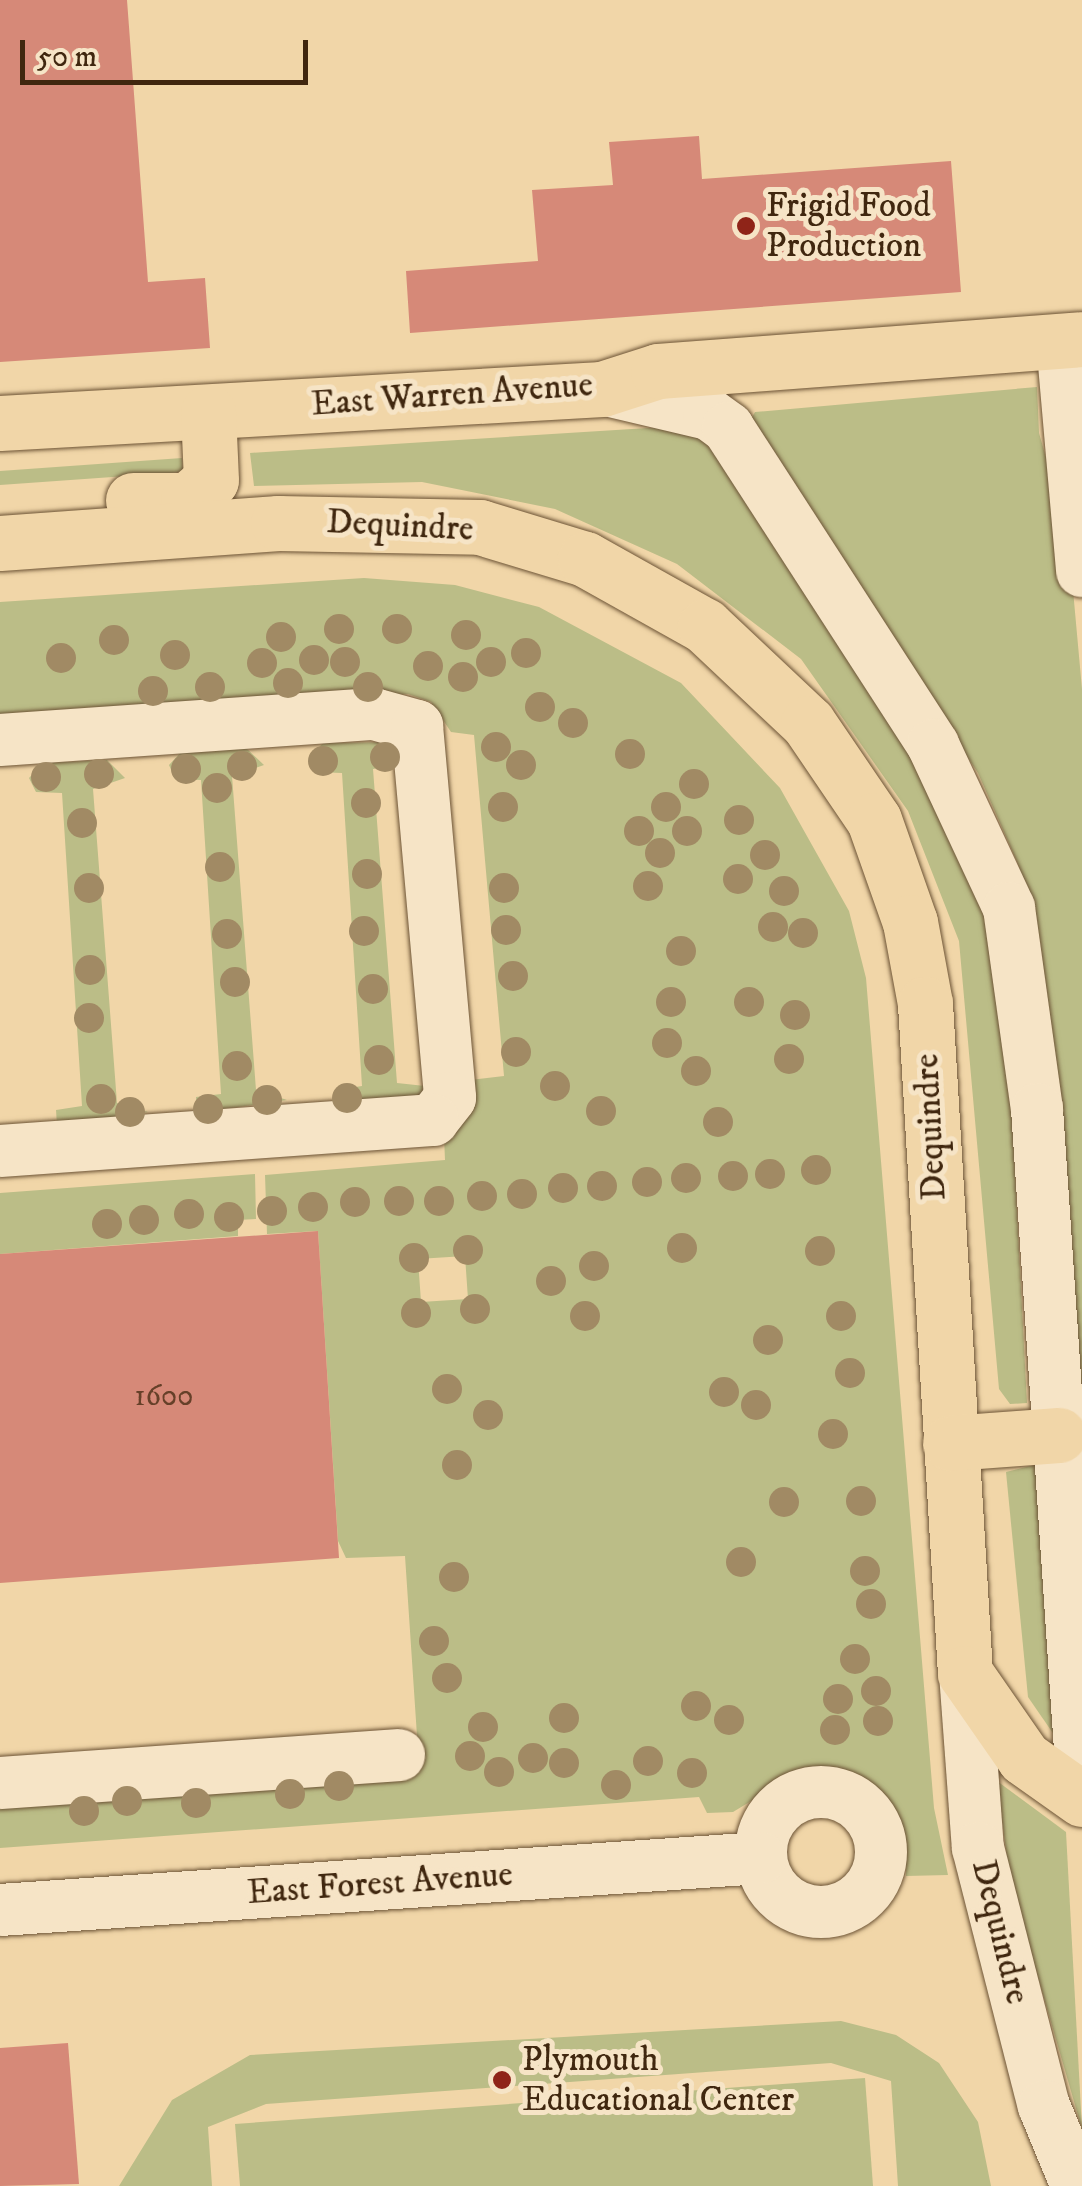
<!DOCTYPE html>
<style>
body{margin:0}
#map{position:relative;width:1082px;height:2186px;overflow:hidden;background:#f1d6a8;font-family:"IM FELL DW Pica",serif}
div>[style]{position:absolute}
.green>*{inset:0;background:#bbbd87}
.building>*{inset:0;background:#d68978}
.roads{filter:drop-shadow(0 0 2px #6c5335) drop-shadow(0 0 2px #6c5335)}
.minor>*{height:52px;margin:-26px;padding:0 26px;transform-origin:26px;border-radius:26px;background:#f6e4c6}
.minor>.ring{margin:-26px;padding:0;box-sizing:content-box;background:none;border:52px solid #f6e4c6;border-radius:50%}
.major>*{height:55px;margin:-27.5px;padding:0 27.5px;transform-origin:27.5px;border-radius:27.5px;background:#f1d6a8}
.trees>*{width:30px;height:30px;margin:-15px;border-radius:50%;background:#a18a64}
.dots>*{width:28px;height:28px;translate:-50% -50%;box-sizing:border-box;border:5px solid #f6e4c6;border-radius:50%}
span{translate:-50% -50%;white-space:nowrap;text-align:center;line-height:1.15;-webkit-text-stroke:10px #f6e4c6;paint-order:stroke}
.number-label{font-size:30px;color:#664029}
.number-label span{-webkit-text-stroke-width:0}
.poi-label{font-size:35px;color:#40270f}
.left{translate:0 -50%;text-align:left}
.street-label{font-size:35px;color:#40270f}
.scale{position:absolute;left:20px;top:40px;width:288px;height:45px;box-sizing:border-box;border:5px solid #40270f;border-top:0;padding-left:12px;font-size:30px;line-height:35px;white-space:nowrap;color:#40270f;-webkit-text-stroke:8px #f6e4c6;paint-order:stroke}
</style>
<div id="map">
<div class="green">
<div style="clip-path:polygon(1037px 387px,1039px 433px,1068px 535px,1082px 689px,1082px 1447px,1038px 946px,1018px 864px,978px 773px,748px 425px,755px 412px)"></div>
<div style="clip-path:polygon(664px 427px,698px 435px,718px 458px,930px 777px,979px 892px,1008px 1040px,1027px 1403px,1010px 1404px,999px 1389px,959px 941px,908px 811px,801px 659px,677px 564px,555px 509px,422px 482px,254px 486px,250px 453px)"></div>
<div style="clip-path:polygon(182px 458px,183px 472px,0 485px,0 471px)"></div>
<div style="clip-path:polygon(evenodd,364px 578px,455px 585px,539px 607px,681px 683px,780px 788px,849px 911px,866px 978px,934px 1808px,948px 1875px,906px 1876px,906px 1845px,885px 1795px,834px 1771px,789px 1778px,733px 1812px,707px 1813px,699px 1797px,0 1848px,0 1796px,419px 1766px,405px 1556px,346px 1558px,338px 1541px,318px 1231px,267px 1234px,265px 1175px,445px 1160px,444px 1137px,470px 1080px,504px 1076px,474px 735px,451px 732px,431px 702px,408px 694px,0 723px,0 602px,364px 578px,465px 1256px,468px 1299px,421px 1302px,418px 1259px,465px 1256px)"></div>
<div style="clip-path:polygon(395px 742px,401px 765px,373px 769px,397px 1083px,425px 1086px,426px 1097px,337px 1105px,336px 1090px,362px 1086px,342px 773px,316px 772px,309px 758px,323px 743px)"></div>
<div style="clip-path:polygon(246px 748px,264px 765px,232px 776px,256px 1090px,287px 1100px,197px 1113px,196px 1097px,221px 1094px,201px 780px,175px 779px,169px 765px,182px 751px)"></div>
<div style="clip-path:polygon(107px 760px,125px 778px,93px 789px,117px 1103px,148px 1112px,57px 1125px,56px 1110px,82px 1106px,62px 793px,36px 792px,29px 778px,43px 763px)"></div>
<div style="clip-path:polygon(255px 1174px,256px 1219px,238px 1220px,238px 1236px,0 1254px,0 1193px)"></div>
<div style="clip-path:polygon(1038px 1464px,1059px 1742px,1028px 1697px,1006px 1472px)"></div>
<div style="clip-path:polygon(997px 1781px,1066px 1832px,1082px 2129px,1010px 1881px)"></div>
<div style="clip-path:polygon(841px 2021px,896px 2035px,939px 2063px,978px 2122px,991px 2186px,898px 2186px,891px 2081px,831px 2063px,266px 2104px,208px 2127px,212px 2186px,119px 2186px,172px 2100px,250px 2055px)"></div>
<div style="clip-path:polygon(865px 2078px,873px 2186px,240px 2186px,235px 2124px)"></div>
</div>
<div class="building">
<div style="clip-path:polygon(0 0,127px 0,148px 282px,205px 278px,210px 348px,0 362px)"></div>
<div style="clip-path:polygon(699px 136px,702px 179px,951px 161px,961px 292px,410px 333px,406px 271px,538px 261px,532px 190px,613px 185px,609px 142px)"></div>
<div style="clip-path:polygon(318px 1231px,339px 1558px,0 1583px,0 1254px)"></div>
<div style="clip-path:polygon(68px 2043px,79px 2184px,0 2186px,0 2048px)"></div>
</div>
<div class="roads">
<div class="minor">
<div style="left:1062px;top:341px;width:231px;rotate:85deg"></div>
<div style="left:602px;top:389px;width:110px;rotate:13.2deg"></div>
<div style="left:709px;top:414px;width:24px;rotate:36deg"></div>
<div style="left:728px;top:428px;width:378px;rotate:57.1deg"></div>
<div style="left:933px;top:745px;width:180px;rotate:65deg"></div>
<div style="left:1009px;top:908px;width:203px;rotate:82.1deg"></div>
<div style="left:1037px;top:1109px;width:673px;rotate:86.16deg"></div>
<div style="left:0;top:740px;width:375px;rotate:-4deg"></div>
<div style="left:374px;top:714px;width:45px;rotate:15.6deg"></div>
<div style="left:417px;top:726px;width:373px;rotate:84.9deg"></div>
<div style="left:450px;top:1098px;width:28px;rotate:128deg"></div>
<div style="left:433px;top:1120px;width:434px;rotate:175.9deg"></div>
<div style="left:965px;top:1673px;width:175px;rotate:85.8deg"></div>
<div style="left:978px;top:1848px;width:266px;rotate:75.7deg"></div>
<div style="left:1044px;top:2106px;width:87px;rotate:67.6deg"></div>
<div style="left:0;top:1783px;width:400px;rotate:-4deg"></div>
<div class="ring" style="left:761px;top:1792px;width:68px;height:68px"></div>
<div style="left:0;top:1910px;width:762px;rotate:-3.91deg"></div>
</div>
<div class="major">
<div style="left:0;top:423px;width:603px;rotate:-3.23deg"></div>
<div style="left:602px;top:389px;width:59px;rotate:-17.8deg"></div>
<div style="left:658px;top:371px;width:425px;rotate:-4.3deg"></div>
<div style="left:133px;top:500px;width:55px"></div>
<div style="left:188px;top:500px;width:30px;rotate:-41deg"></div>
<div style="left:211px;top:480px;width:68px;rotate:-92.5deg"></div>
<div style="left:0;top:543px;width:279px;rotate:-4.1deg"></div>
<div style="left:278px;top:523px;width:202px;rotate:1.1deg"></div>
<div style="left:480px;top:527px;width:110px;rotate:16.9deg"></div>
<div style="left:585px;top:559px;width:137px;rotate:29.2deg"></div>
<div style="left:705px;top:626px;width:141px;rotate:43.3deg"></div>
<div style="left:808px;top:723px;width:117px;rotate:55.8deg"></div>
<div style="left:874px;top:820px;width:108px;rotate:70.6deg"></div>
<div style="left:910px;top:922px;width:83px;rotate:79.6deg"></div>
<div style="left:925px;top:1004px;width:670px;rotate:86.58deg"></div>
<div style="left:965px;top:1673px;width:103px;rotate:55.2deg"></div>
<div style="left:1024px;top:1758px;width:71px;rotate:35.3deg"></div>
<div style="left:950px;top:1443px;width:109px;rotate:-4.2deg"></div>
</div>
</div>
<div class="trees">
<div style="left:339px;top:629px"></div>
<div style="left:397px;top:629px"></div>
<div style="left:466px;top:635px"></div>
<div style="left:281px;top:637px"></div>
<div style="left:114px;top:640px"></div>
<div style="left:526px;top:653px"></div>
<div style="left:175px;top:655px"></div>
<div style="left:61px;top:658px"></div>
<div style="left:314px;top:660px"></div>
<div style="left:345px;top:662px"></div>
<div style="left:491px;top:662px"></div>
<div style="left:262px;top:663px"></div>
<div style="left:428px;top:666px"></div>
<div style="left:463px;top:677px"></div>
<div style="left:288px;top:683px"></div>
<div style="left:210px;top:687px"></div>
<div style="left:368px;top:687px"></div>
<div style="left:153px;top:691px"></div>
<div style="left:540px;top:707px"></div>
<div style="left:573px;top:723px"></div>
<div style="left:496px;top:747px"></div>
<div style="left:630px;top:754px"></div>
<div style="left:385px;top:757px"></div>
<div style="left:323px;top:761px"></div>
<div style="left:521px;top:765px"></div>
<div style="left:242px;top:766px"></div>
<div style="left:186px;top:769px"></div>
<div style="left:99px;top:774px"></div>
<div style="left:46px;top:777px"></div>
<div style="left:694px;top:784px"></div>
<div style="left:217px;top:788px"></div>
<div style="left:366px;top:803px"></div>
<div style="left:503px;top:807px"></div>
<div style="left:666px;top:807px"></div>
<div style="left:739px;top:820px"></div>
<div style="left:82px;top:823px"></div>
<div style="left:639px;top:831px"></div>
<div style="left:687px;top:831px"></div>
<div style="left:660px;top:853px"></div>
<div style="left:765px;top:855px"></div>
<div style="left:220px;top:867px"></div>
<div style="left:367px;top:874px"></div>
<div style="left:738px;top:879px"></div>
<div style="left:648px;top:886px"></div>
<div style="left:89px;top:888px"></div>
<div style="left:504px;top:888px"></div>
<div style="left:784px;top:891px"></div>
<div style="left:773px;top:927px"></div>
<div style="left:506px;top:930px"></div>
<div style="left:364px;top:931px"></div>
<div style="left:803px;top:933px"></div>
<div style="left:227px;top:934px"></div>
<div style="left:681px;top:951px"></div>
<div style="left:90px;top:970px"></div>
<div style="left:513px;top:976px"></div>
<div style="left:235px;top:982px"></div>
<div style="left:373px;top:989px"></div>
<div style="left:671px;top:1002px"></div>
<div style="left:749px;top:1002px"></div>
<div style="left:795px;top:1015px"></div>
<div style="left:89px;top:1018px"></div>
<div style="left:667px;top:1043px"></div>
<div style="left:516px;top:1052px"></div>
<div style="left:789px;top:1059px"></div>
<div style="left:379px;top:1060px"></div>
<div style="left:237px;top:1066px"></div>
<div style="left:696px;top:1071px"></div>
<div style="left:555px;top:1086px"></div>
<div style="left:347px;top:1098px"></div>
<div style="left:101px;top:1099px"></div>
<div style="left:267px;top:1100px"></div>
<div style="left:208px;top:1109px"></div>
<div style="left:601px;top:1111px"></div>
<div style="left:130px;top:1112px"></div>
<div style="left:718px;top:1122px"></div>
<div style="left:816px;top:1170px"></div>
<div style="left:770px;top:1174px"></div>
<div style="left:733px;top:1176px"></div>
<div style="left:686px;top:1178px"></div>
<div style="left:647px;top:1182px"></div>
<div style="left:602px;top:1186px"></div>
<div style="left:563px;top:1188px"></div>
<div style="left:522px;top:1194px"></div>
<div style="left:482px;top:1196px"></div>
<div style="left:399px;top:1201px"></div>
<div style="left:439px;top:1201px"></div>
<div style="left:355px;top:1202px"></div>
<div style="left:313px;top:1207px"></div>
<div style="left:272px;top:1211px"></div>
<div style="left:189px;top:1214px"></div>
<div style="left:229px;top:1217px"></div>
<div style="left:144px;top:1220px"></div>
<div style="left:107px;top:1224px"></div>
<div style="left:682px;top:1248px"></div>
<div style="left:468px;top:1250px"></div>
<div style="left:820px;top:1251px"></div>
<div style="left:414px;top:1258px"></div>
<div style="left:594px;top:1266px"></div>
<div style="left:551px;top:1281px"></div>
<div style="left:475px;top:1309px"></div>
<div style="left:416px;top:1313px"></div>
<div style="left:585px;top:1316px"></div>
<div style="left:841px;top:1316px"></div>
<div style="left:768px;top:1340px"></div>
<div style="left:850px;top:1373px"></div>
<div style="left:447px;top:1389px"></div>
<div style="left:724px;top:1392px"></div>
<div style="left:756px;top:1405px"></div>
<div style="left:488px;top:1415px"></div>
<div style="left:833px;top:1434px"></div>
<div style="left:457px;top:1465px"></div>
<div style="left:861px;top:1501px"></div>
<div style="left:784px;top:1502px"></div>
<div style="left:741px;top:1562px"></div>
<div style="left:865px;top:1571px"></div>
<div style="left:454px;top:1577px"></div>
<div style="left:871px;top:1604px"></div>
<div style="left:434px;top:1641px"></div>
<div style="left:855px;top:1659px"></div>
<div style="left:447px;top:1678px"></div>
<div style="left:876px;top:1691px"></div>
<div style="left:838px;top:1699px"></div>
<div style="left:696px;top:1706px"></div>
<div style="left:564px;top:1718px"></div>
<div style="left:729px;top:1720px"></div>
<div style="left:878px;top:1721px"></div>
<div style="left:483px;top:1727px"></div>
<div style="left:835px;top:1730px"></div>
<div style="left:470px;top:1756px"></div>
<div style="left:533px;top:1758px"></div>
<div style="left:648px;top:1761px"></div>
<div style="left:564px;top:1763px"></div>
<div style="left:499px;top:1772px"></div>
<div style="left:692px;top:1773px"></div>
<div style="left:616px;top:1785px"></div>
<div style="left:339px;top:1786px"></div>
<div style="left:290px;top:1794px"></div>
<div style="left:127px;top:1801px"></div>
<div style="left:196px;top:1803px"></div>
<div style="left:84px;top:1811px"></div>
</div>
<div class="dots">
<div style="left:746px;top:226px;background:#8f2418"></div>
<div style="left:502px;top:2080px;background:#8f2418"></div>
</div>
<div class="number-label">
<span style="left:164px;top:1397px">1600</span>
</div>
<div class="poi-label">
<span class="left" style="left:766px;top:226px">Frigid Food<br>Production</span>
<span class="left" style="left:522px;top:2080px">Plymouth<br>Educational Center</span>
</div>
<div class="street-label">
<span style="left:452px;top:395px;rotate:-4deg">East Warren Avenue</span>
<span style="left:400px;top:526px;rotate:3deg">Dequindre</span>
<span style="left:931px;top:1127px;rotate:-93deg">Dequindre</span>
<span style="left:380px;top:1884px;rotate:-4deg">East Forest Avenue</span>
<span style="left:1000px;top:1932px;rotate:76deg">Dequindre</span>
</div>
<div class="scale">50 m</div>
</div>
